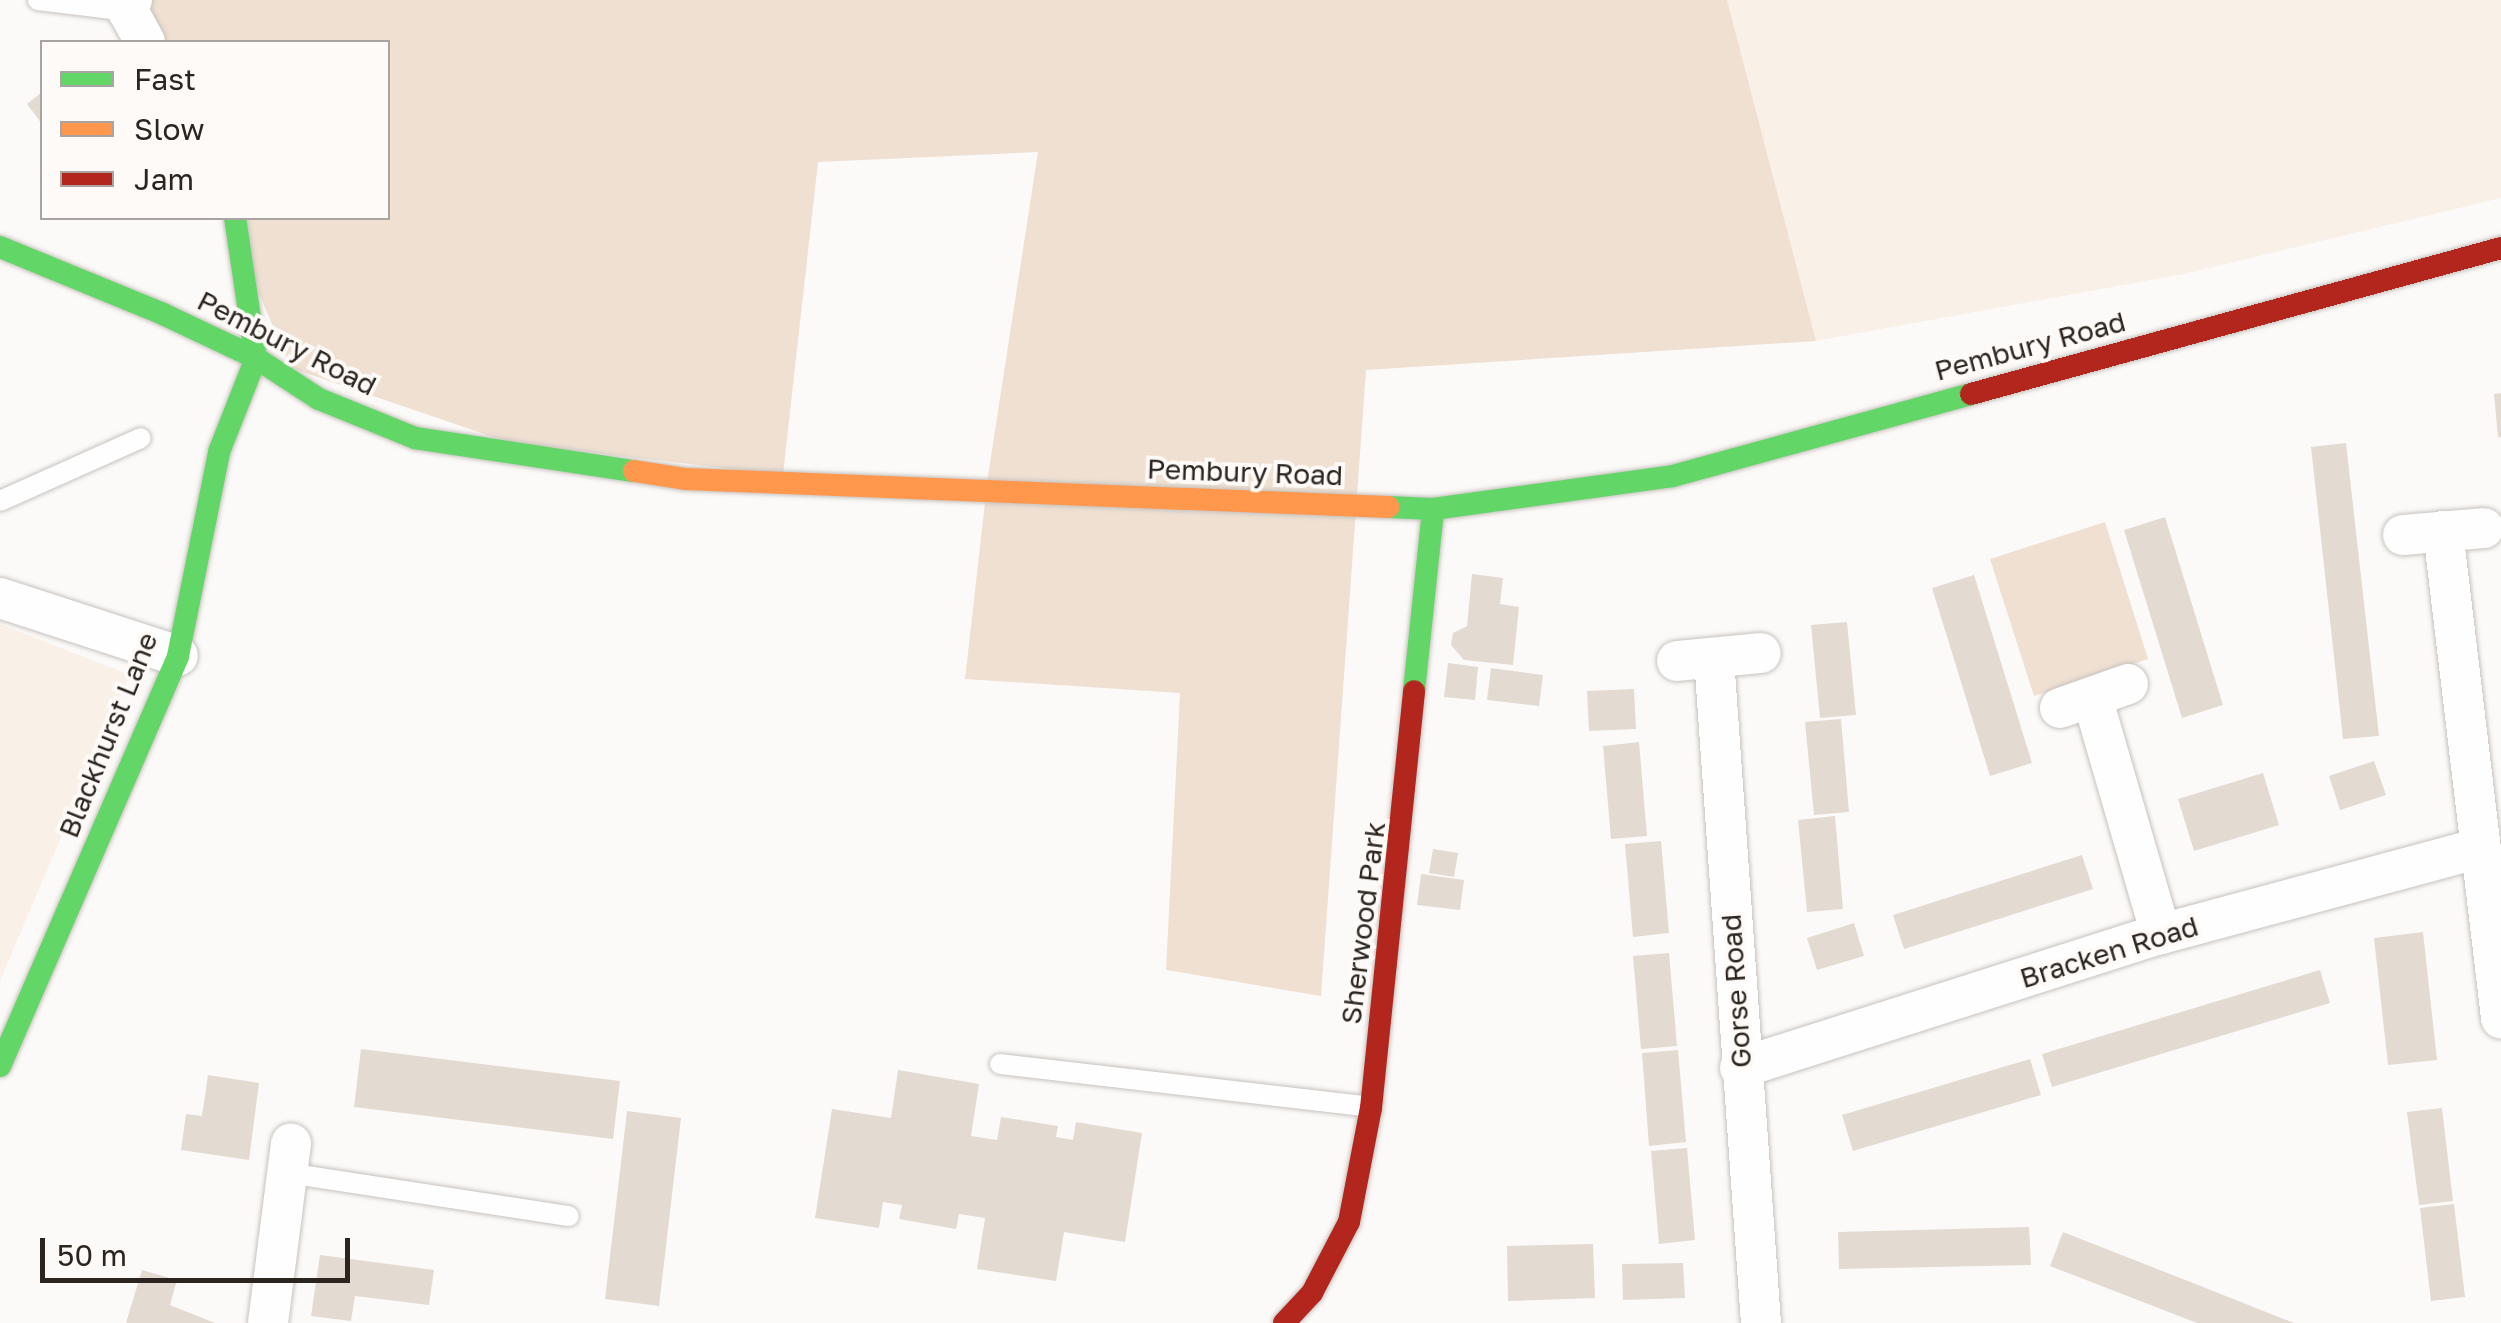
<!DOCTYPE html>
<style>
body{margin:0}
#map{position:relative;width:2501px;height:1323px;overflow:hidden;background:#fcfaf8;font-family:"Golos Text",sans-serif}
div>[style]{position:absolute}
.built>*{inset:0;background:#f9f0e8}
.green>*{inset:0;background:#efe0d2}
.building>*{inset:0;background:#e3dad2}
.roads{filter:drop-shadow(0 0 2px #c6c2be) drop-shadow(0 0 2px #c6c2be)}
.lane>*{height:20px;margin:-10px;padding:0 10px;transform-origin:10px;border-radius:10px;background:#fffefe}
.street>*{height:40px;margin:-20px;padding:0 20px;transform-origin:20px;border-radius:20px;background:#fffefe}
.fast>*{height:22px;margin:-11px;padding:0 11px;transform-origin:11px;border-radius:11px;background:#63d668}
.slow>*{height:22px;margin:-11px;padding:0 11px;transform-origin:11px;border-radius:11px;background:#ff974d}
.jam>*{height:22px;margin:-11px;padding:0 11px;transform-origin:11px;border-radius:11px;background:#b3261e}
span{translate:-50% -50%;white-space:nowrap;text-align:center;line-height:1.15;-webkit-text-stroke:8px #fdfaf7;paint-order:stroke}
.street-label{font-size:28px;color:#2b241f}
.legend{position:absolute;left:40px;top:40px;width:350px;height:180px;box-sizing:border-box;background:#fdfaf7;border:2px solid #a9a4a1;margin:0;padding:12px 18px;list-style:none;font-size:30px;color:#2b241f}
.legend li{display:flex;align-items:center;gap:20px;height:50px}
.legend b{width:50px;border:2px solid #a9a4a1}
.scale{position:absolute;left:40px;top:1238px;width:310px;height:45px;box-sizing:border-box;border:5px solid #2b241f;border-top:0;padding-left:12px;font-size:30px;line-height:35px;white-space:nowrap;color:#2b241f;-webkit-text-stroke:8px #fdfaf7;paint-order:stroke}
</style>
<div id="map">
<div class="built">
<div style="clip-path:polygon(1727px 0,2501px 0,2501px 198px,2184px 274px,1816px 341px)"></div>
<div style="clip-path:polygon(0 624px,130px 675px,0 981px)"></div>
</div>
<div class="green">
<div style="clip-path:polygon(133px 0,1727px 0,1816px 341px,1366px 370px,1321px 996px,1166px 970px,1180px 693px,965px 679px,988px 476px,1038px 152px,818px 162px,783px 475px,511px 443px,291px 368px,226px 218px,388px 218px,388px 42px,151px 42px)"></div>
<div style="clip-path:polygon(2105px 522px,2148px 659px,2034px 696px,1990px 559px)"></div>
</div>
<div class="building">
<div style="clip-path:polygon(42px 92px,42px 124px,27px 104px)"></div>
<div style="clip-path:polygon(2501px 393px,2501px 437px,2498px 437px,2494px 394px)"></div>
<div style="clip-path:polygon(2346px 443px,2379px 736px,2343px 739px,2311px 447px)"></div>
<div style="clip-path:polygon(2165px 517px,2223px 705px,2182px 718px,2124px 530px)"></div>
<div style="clip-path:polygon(1472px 574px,1503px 578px,1500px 604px,1519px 607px,1513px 665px,1464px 660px,1451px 645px,1453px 633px,1467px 626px)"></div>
<div style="clip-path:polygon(1974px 575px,2032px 763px,1990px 776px,1932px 588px)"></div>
<div style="clip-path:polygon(1847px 622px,1856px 715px,1820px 718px,1811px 625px)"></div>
<div style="clip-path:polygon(1448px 663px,1478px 667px,1475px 700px,1444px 697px)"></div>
<div style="clip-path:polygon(1491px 668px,1543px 675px,1539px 706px,1487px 700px)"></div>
<div style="clip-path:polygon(1634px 689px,1636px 729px,1589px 731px,1587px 691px)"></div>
<div style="clip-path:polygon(1841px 719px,1849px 812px,1814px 815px,1805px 722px)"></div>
<div style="clip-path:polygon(1639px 742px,1647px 836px,1611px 839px,1603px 746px)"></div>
<div style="clip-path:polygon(2374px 761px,2386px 795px,2340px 810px,2329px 776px)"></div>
<div style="clip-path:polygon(2263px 773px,2279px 825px,2194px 851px,2178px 799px)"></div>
<div style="clip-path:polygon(1835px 816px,1843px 909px,1807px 912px,1798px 820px)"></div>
<div style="clip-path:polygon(1661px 841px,1669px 933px,1633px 937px,1625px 844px)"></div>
<div style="clip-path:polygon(1433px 849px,1458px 853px,1454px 877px,1429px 873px)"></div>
<div style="clip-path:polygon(2082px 855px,2093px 889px,1904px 949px,1893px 915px)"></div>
<div style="clip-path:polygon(1421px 874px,1464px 880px,1460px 910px,1417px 905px)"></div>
<div style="clip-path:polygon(1854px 923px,1864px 956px,1817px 970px,1807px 938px)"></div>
<div style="clip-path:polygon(2423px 932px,2437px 1060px,2388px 1065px,2374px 938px)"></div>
<div style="clip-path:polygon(1669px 953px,1677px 1046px,1641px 1049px,1633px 956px)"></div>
<div style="clip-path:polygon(2320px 970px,2330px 1003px,2052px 1087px,2042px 1054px)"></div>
<div style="clip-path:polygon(361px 1049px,620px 1081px,613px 1139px,354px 1107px)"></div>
<div style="clip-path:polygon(1678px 1050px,1686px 1142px,1649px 1146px,1642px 1053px)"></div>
<div style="clip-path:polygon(2030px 1059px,2041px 1095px,1853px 1151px,1842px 1115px)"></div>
<div style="clip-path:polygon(898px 1070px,979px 1084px,971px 1136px,997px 1140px,1001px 1117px,1058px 1126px,1056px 1137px,1073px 1140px,1076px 1122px,1142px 1133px,1125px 1242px,1064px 1232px,1056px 1281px,977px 1269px,985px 1218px,959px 1214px,956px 1229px,899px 1219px,902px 1205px,883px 1202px,879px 1228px,815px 1218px,832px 1109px,891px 1118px)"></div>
<div style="clip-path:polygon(208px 1075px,259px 1083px,249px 1160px,181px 1150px,186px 1114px,202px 1116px)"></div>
<div style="clip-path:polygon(2442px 1108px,2453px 1201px,2419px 1205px,2407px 1112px)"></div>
<div style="clip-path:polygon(627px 1111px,681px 1118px,659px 1306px,605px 1299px)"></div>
<div style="clip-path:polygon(1687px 1148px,1695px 1240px,1659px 1244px,1651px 1151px)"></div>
<div style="clip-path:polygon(2454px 1204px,2465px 1297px,2431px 1301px,2420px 1208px)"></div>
<div style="clip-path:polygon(2029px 1227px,2031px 1265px,1839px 1269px,1838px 1232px)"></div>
<div style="clip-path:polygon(2063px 1232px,2198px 1285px,2294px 1323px,2197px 1323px,2050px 1266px)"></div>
<div style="clip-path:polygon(1593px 1244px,1595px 1298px,1508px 1301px,1507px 1246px)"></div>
<div style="clip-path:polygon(320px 1255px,434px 1270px,429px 1305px,355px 1296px,351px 1321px,311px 1316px)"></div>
<div style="clip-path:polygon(1683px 1263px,1685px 1298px,1623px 1300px,1622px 1264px)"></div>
<div style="clip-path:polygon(142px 1270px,177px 1280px,170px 1305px,215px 1323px,126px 1323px)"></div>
</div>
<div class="roads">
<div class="lane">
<div style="left:38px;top:0;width:91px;rotate:7deg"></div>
<div style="left:0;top:501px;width:154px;rotate:-24.1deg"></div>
<div style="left:1000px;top:1064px;width:371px;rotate:6.6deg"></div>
<div style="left:287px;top:1173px;width:285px;rotate:8.7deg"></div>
</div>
<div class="street">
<div style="left:132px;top:0;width:12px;rotate:110deg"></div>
<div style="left:128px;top:11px;width:35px;rotate:61deg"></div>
<div style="left:2443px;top:531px;width:491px;rotate:83.2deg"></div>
<div style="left:2403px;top:535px;width:81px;rotate:-4.9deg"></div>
<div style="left:0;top:598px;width:187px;rotate:18deg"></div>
<div style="left:1714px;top:658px;width:667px;rotate:85.96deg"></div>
<div style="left:1677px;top:661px;width:84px;rotate:-5.4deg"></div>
<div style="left:2092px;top:697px;width:247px;rotate:73.8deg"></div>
<div style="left:2060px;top:708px;width:72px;rotate:-19.4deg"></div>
<div style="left:1740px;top:1068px;width:442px;rotate:-17.7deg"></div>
<div style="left:2161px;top:934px;width:330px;rotate:-15.1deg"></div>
<div style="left:268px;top:1323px;width:181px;rotate:-82.7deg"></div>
</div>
<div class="fast">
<div style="left:0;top:247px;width:176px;rotate:22.3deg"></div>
<div style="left:163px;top:314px;width:103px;rotate:25.3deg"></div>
<div style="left:256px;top:358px;width:75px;rotate:33.1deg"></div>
<div style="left:319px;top:399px;width:104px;rotate:22.1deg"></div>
<div style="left:415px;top:438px;width:221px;rotate:8.6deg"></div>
<div style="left:1388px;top:507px;width:45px;rotate:2.5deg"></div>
<div style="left:1433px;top:509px;width:242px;rotate:-7.8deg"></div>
<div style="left:1673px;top:476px;width:309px;rotate:-15.4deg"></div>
<div style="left:1414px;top:691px;width:183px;rotate:-84deg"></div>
<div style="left:0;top:1066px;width:447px;rotate:-66.5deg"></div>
<div style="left:178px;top:656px;width:208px;rotate:-78.6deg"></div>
<div style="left:219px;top:452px;width:101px;rotate:-68.5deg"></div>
<div style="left:256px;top:358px;width:142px;rotate:-98.5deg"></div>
</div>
<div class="slow">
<div style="left:634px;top:471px;width:53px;rotate:8.7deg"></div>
<div style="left:686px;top:479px;width:703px;rotate:2.28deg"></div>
</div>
<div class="jam">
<div style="left:1971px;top:394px;width:550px;rotate:-15.4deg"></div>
<div style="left:1284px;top:1323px;width:41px;rotate:-47deg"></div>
<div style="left:1312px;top:1293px;width:80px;rotate:-62.5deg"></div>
<div style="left:1349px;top:1222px;width:116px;rotate:-79.1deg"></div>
<div style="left:1371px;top:1108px;width:419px;rotate:-84.1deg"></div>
</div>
</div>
<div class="street-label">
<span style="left:287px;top:343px;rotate:27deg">Pembury Road</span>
<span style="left:2030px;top:346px;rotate:-15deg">Pembury Road</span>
<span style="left:1245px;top:472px;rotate:2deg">Pembury Road</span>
<span style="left:108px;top:735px;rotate:-68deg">Blackhurst Lane</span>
<span style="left:1363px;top:923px;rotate:-83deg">Sherwood Park</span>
<span style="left:2109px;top:952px;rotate:-17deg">Bracken Road</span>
<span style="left:1736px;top:991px;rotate:-94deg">Gorse Road</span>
</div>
<ul class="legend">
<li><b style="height:12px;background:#63d668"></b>Fast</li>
<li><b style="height:12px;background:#ff974d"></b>Slow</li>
<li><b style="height:12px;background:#b3261e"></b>Jam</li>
</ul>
<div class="scale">50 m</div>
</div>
